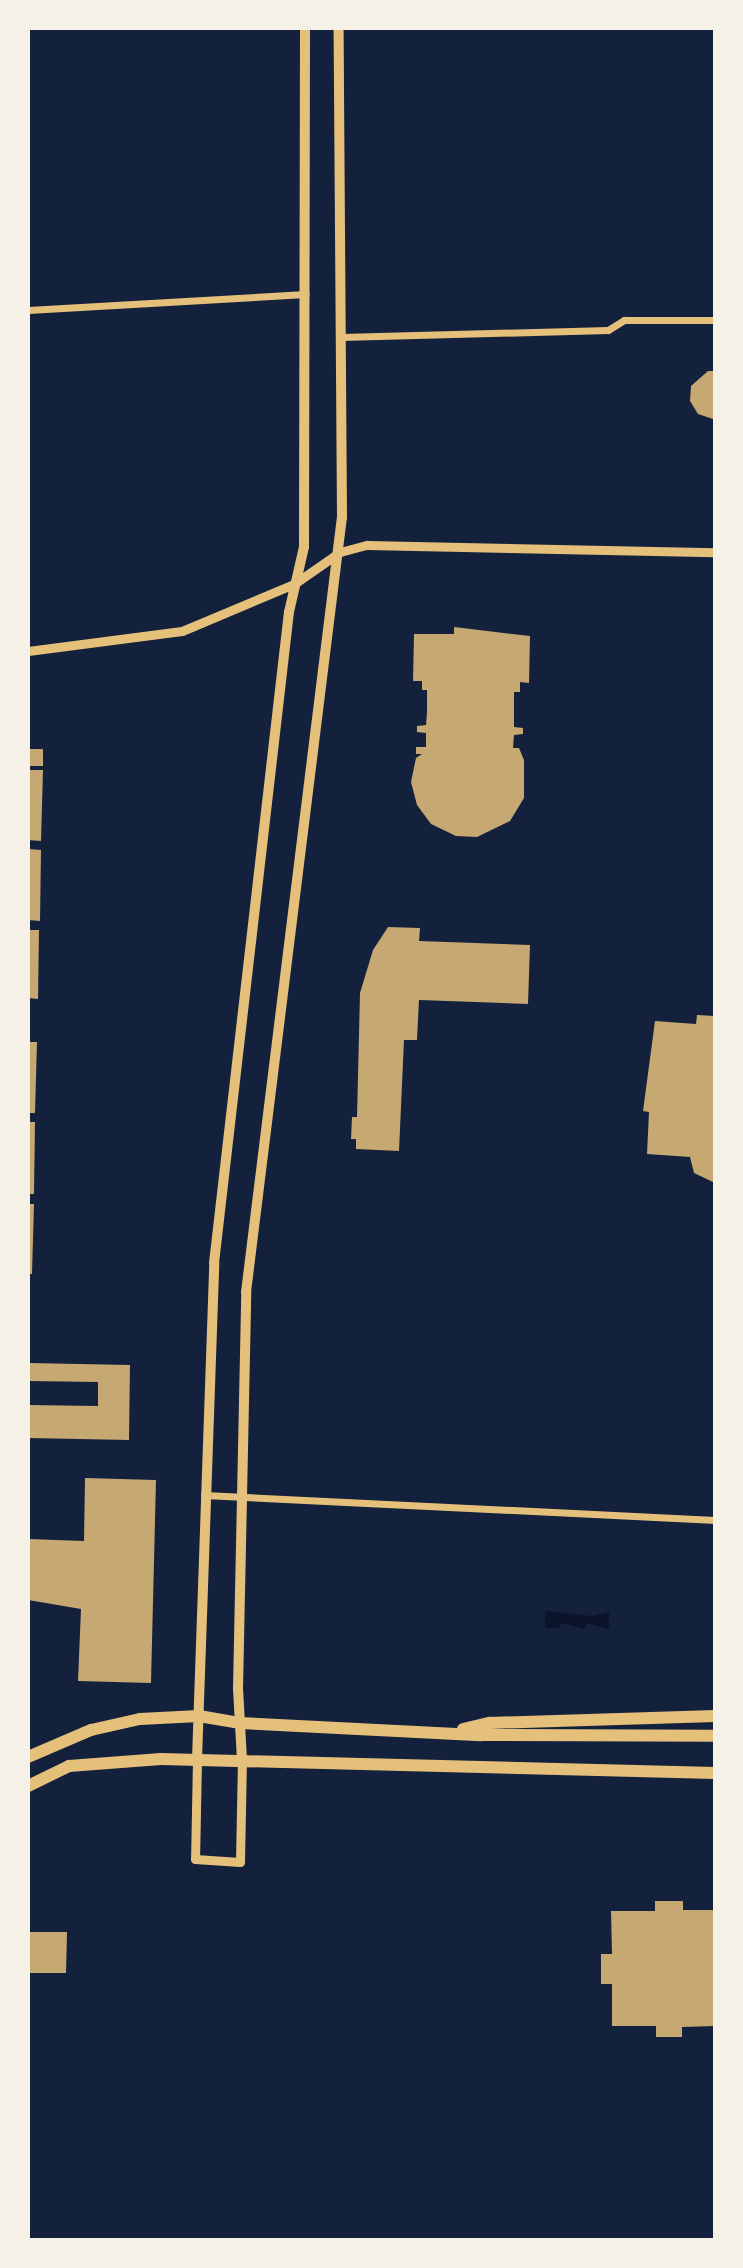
<!DOCTYPE html>
<style>
body{margin:0}
#map{position:relative;width:743px;height:2268px;overflow:hidden;background:#14213d;font-family:"PT Sans",sans-serif}
div>[style]{position:absolute}
.water>*{inset:0;background:#0b132b}
.building>*{inset:0;background:#c6a872}
.minor>*{height:7px;margin:-3.5px;padding:0 3.5px;transform-origin:3.5px;border-radius:3.5px;background:#e5c07b}
.tertiary>*{height:9px;margin:-4.5px;padding:0 4.5px;transform-origin:4.5px;border-radius:4.5px;background:#e5c07b}
.secondary>*{height:10px;margin:-5px;padding:0 5px;transform-origin:5px;border-radius:5px;background:#e5c07b}
.primary>*{height:12px;margin:-6px;padding:0 6px;transform-origin:6px;border-radius:6px;background:#e5c07b}
span{translate:-50% -50%;white-space:nowrap;text-align:center;line-height:1.15;-webkit-text-stroke:8px #f6f1e7;paint-order:stroke}
.frame{position:absolute;inset:0;border:30px solid #f6f1e7;pointer-events:none}
</style>
<div id="map">
<div class="water">
<div style="clip-path:polygon(545px 1611px,592px 1616px,609px 1612px,609px 1629px,586px 1623px,585px 1629px,561px 1623px,560px 1628px,545px 1628px)"></div>
</div>
<div class="building">
<div style="clip-path:polygon(708px 371px,715px 371px,713px 419px,698px 414px,690px 401px,691px 386px)"></div>
<div style="clip-path:polygon(454px 627px,530px 636px,529px 683px,520px 682px,520px 692px,514px 692px,514px 727px,523px 728px,523px 734px,514px 735px,513px 748px,519px 748px,524px 760px,524px 798px,510px 821px,477px 837px,456px 836px,431px 824px,417px 805px,411px 782px,416px 758px,422px 754px,416px 754px,416px 747px,426px 747px,426px 733px,417px 732px,417px 726px,426px 725px,427px 712px,427px 690px,422px 690px,422px 681px,413px 681px,414px 634px,454px 634px)"></div>
<div style="clip-path:polygon(28px 749px,43px 749px,43px 766px,28px 766px)"></div>
<div style="clip-path:polygon(28px 770px,43px 770px,41px 841px,28px 840px)"></div>
<div style="clip-path:polygon(28px 849px,41px 850px,40px 921px,28px 920px)"></div>
<div style="clip-path:polygon(388px 927px,420px 928px,419px 941px,530px 945px,528px 1004px,419px 1000px,417px 1040px,404px 1040px,399px 1151px,356px 1149px,356px 1139px,351px 1139px,352px 1117px,357px 1117px,360px 993px,373px 950px)"></div>
<div style="clip-path:polygon(28px 930px,39px 930px,38px 999px,28px 998px)"></div>
<div style="clip-path:polygon(697px 1015px,715px 1016px,715px 1183px,694px 1173px,690px 1157px,647px 1154px,649px 1112px,643px 1111px,655px 1021px,696px 1024px)"></div>
<div style="clip-path:polygon(28px 1042px,37px 1042px,35px 1113px,28px 1113px)"></div>
<div style="clip-path:polygon(28px 1122px,35px 1122px,34px 1194px,28px 1194px)"></div>
<div style="clip-path:polygon(28px 1204px,34px 1204px,32px 1274px,28px 1274px)"></div>
<div style="clip-path:polygon(28px 1363px,130px 1365px,129px 1440px,28px 1438px,28px 1405px,98px 1406px,98px 1382px,28px 1381px)"></div>
<div style="clip-path:polygon(85px 1478px,156px 1480px,151px 1683px,78px 1681px,81px 1609px,28px 1600px,28px 1539px,84px 1541px)"></div>
<div style="clip-path:polygon(655px 1901px,683px 1901px,683px 1910px,715px 1910px,715px 2026px,682px 2027px,682px 2037px,656px 2037px,656px 2026px,612px 2026px,612px 1984px,601px 1984px,601px 1954px,612px 1954px,611px 1911px,655px 1911px)"></div>
<div style="clip-path:polygon(28px 1932px,67px 1932px,66px 1973px,28px 1973px)"></div>
</div>
<div class="minor">
<div style="left:28px;top:310px;width:278px;rotate:-3.3deg"></div>
<div style="left:341px;top:337px;width:267px;rotate:-1.5deg"></div>
<div style="left:608px;top:330px;width:19px;rotate:-32deg"></div>
<div style="left:624px;top:320px;width:91px"></div>
<div style="left:204px;top:1495px;width:512px;rotate:2.8deg"></div>
</div>
<div class="tertiary">
<div style="left:28px;top:651px;width:155px;rotate:-7.4deg"></div>
<div style="left:182px;top:631px;width:121px;rotate:-22.8deg"></div>
<div style="left:294px;top:584px;width:56px;rotate:-34.8deg"></div>
<div style="left:340px;top:552px;width:28px;rotate:-15deg"></div>
<div style="left:367px;top:545px;width:348px;rotate:1.2deg"></div>
<div style="left:197px;top:1759px;width:100px;rotate:91.1deg"></div>
<div style="left:195px;top:1859px;width:45px;rotate:3.8deg"></div>
<div style="left:240px;top:1862px;width:102px;rotate:-88.9deg"></div>
</div>
<div class="secondary">
<div style="left:197px;top:1759px;width:496px;rotate:-88deg"></div>
<div style="left:214px;top:1263px;width:655px;rotate:-83.43deg"></div>
<div style="left:289px;top:612px;width:67px;rotate:-77deg"></div>
<div style="left:304px;top:547px;width:519px;rotate:-89.89deg"></div>
<div style="left:242px;top:1760px;width:72px;rotate:-93.2deg"></div>
<div style="left:238px;top:1688px;width:396px;rotate:-88.8deg"></div>
<div style="left:246px;top:1292px;width:781px;rotate:-82.94deg"></div>
<div style="left:342px;top:517px;width:489px;rotate:-90.4deg"></div>
</div>
<div class="primary">
<div style="left:463px;top:1729px;width:28px;rotate:-13deg"></div>
<div style="left:490px;top:1723px;width:225px;rotate:-1.8deg"></div>
<div style="left:28px;top:1757px;width:69px;rotate:-23.2deg"></div>
<div style="left:91px;top:1730px;width:50px;rotate:-12.7deg"></div>
<div style="left:140px;top:1719px;width:59px;rotate:-2.9deg"></div>
<div style="left:199px;top:1716px;width:42px;rotate:9.7deg"></div>
<div style="left:240px;top:1723px;width:241px;rotate:2.9deg"></div>
<div style="left:481px;top:1735px;width:234px;rotate:0.2deg"></div>
<div style="left:28px;top:1786px;width:46px;rotate:-26deg"></div>
<div style="left:69px;top:1766px;width:92px;rotate:-4.4deg"></div>
<div style="left:161px;top:1759px;width:554px;rotate:1.45deg"></div>
</div>
<div class="frame"></div>
</div>
